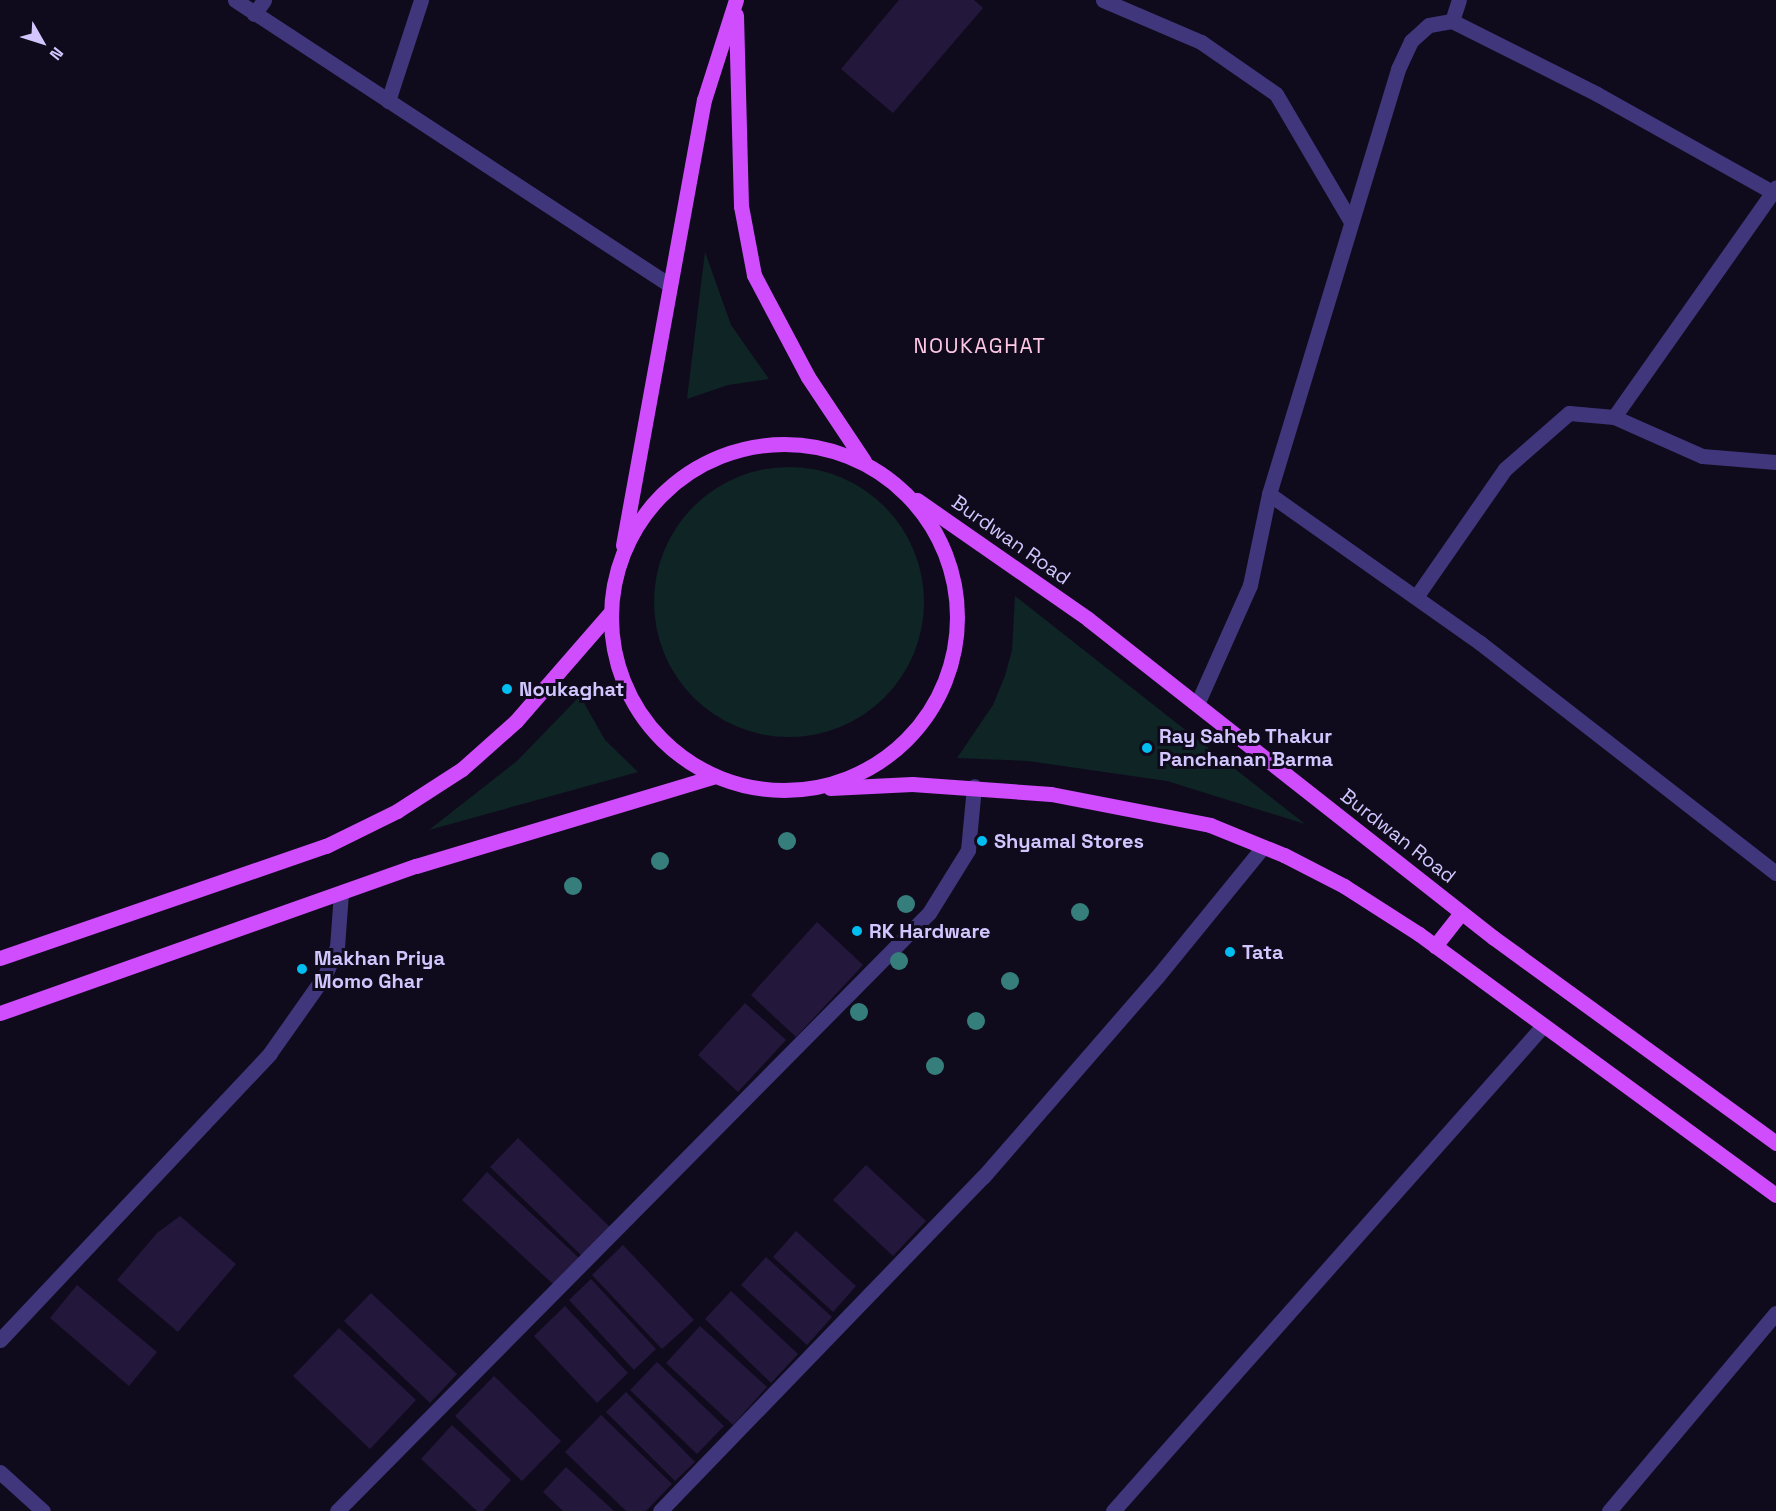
<!DOCTYPE html>
<style>
body{margin:0}
#map{position:relative;width:1776px;height:1511px;overflow:hidden;background:#100b1c;font-family:"Space Grotesk",sans-serif}
div>[style]{position:absolute}
.green>*{inset:0;background:#0e2425}
.round{border-radius:50%}
.building>*{inset:0;background:#23173c}
.minor>*{height:15px;margin:-7.5px;padding:0 7.5px;transform-origin:7.5px;border-radius:7.5px;background:#40367b}
.major>*{height:15px;margin:-7.5px;padding:0 7.5px;transform-origin:7.5px;border-radius:7.5px;background:#d04dfe}
.major>.ring{margin:-7.5px;padding:0;box-sizing:content-box;background:none;border:15px solid #d04dfe;border-radius:50%}
.trees>*{width:18px;height:18px;margin:-9px;border-radius:50%;background:#357e7c}
.dots>*{width:16px;height:16px;translate:-50% -50%;box-sizing:border-box;border:3px solid #100b1c;border-radius:50%}
span{translate:-50% -50%;white-space:nowrap;text-align:center;line-height:1.15;-webkit-text-stroke:6px #100b1c;paint-order:stroke}
.street-label{font-size:20px;color:#d3c6ff}
.poi-label{font-size:20px;color:#d3c6ff;font-weight:700}
.left{translate:0 -50%;text-align:left}
.neighbourhood-label{font-size:21px;color:#ffc8e5;letter-spacing:1.5px}
.north{position:absolute;left:12px;top:12px;width:60px;height:60px;-webkit-text-stroke:4px #100b1c;paint-order:stroke;rotate:129deg;font-size:16px;font-weight:700;line-height:24px;text-align:center;color:#d3c6ff}
.north::after{content:'';display:block;margin:auto;width:21px;height:27px;background:#d3c6ff;clip-path:polygon(50% 0,100% 100%,50% 72%,0 100%)}
</style>
<div id="map">
<div class="green">
<div style="clip-path:polygon(705px 252px,731px 325px,769px 379px,728px 385px,687px 399px)"></div>
<div class="round" style="left:654px;top:467px;width:270px;height:270px"></div>
<div style="clip-path:polygon(1015px 596px,1305px 824px,1167px 781px,1028px 761px,957px 758px,993px 705px,1005px 676px,1012px 650px)"></div>
<div style="clip-path:polygon(580px 696px,605px 740px,638px 772px,429px 830px,517px 761px)"></div>
</div>
<div class="building">
<div style="clip-path:polygon(899px 0,974px 0,983px 8px,893px 113px,841px 69px)"></div>
<div style="clip-path:polygon(817px 922px,863px 965px,796px 1037px,751px 995px)"></div>
<div style="clip-path:polygon(745px 1003px,786px 1040px,738px 1092px,698px 1055px)"></div>
<div style="clip-path:polygon(518px 1138px,610px 1227px,582px 1256px,490px 1167px)"></div>
<div style="clip-path:polygon(866px 1165px,926px 1221px,893px 1256px,833px 1200px)"></div>
<div style="clip-path:polygon(487px 1172px,579px 1258px,554px 1285px,462px 1200px)"></div>
<div style="clip-path:polygon(180px 1216px,236px 1264px,178px 1332px,117px 1280px,157px 1233px)"></div>
<div style="clip-path:polygon(796px 1231px,856px 1286px,833px 1312px,773px 1257px)"></div>
<div style="clip-path:polygon(623px 1245px,694px 1320px,662px 1349px,592px 1275px)"></div>
<div style="clip-path:polygon(766px 1257px,832px 1317px,807px 1345px,741px 1285px)"></div>
<div style="clip-path:polygon(591px 1279px,656px 1349px,634px 1370px,569px 1300px)"></div>
<div style="clip-path:polygon(77px 1285px,157px 1352px,129px 1386px,50px 1318px)"></div>
<div style="clip-path:polygon(731px 1291px,798px 1354px,771px 1383px,705px 1319px)"></div>
<div style="clip-path:polygon(371px 1293px,457px 1374px,430px 1403px,344px 1321px)"></div>
<div style="clip-path:polygon(565px 1306px,628px 1373px,597px 1403px,534px 1336px)"></div>
<div style="clip-path:polygon(700px 1326px,767px 1387px,733px 1425px,666px 1363px)"></div>
<div style="clip-path:polygon(339px 1328px,416px 1400px,370px 1449px,293px 1376px)"></div>
<div style="clip-path:polygon(657px 1362px,724px 1426px,697px 1454px,630px 1390px)"></div>
<div style="clip-path:polygon(494px 1376px,561px 1441px,522px 1481px,455px 1416px)"></div>
<div style="clip-path:polygon(626px 1392px,695px 1462px,675px 1481px,606px 1412px)"></div>
<div style="clip-path:polygon(601px 1415px,672px 1484px,646px 1511px,626px 1511px,565px 1452px)"></div>
<div style="clip-path:polygon(452px 1425px,511px 1480px,483px 1511px,477px 1511px,421px 1459px)"></div>
<div style="clip-path:polygon(566px 1467px,614px 1511px,563px 1511px,543px 1492px)"></div>
</div>
<div class="minor">
<div style="left:235px;top:0;width:518px;rotate:33.26deg"></div>
<div style="left:1103px;top:0;width:107px;rotate:23.2deg"></div>
<div style="left:1201px;top:42px;width:91px;rotate:34.7deg"></div>
<div style="left:1276px;top:94px;width:148px;rotate:59.6deg"></div>
<div style="left:254px;top:14px;width:17px;rotate:-54deg"></div>
<div style="left:1452px;top:21px;width:22px;rotate:-72deg"></div>
<div style="left:388px;top:101px;width:106px;rotate:-71.9deg"></div>
<div style="left:1614px;top:417px;width:281px;rotate:-54.8deg"></div>
<div style="left:1269px;top:494px;width:257px;rotate:35.2deg"></div>
<div style="left:1479px;top:642px;width:376px;rotate:37.9deg"></div>
<div style="left:1416px;top:597px;width:156px;rotate:-55.2deg"></div>
<div style="left:1505px;top:469px;width:85px;rotate:-41.2deg"></div>
<div style="left:1569px;top:413px;width:45px;rotate:5.1deg"></div>
<div style="left:1614px;top:417px;width:96px;rotate:23.9deg"></div>
<div style="left:1702px;top:456px;width:74px;rotate:4.6deg"></div>
<div style="left:1198px;top:702px;width:128px;rotate:-66deg"></div>
<div style="left:1250px;top:585px;width:93px;rotate:-78.2deg"></div>
<div style="left:1269px;top:494px;width:444px;rotate:-73.1deg"></div>
<div style="left:1398px;top:69px;width:31px;rotate:-65deg"></div>
<div style="left:1411px;top:41px;width:24px;rotate:-42deg"></div>
<div style="left:1429px;top:25px;width:23px;rotate:-10deg"></div>
<div style="left:1452px;top:21px;width:162px;rotate:26.7deg"></div>
<div style="left:1597px;top:94px;width:201px;rotate:29.2deg"></div>
<div style="left:0;top:1340px;width:394px;rotate:-46.7deg"></div>
<div style="left:270px;top:1053px;width:95px;rotate:-54.8deg"></div>
<div style="left:325px;top:975px;width:30px;rotate:-67deg"></div>
<div style="left:337px;top:947px;width:54px;rotate:-85.8deg"></div>
<div style="left:0;top:1472px;width:58px;rotate:42.2deg"></div>
<div style="left:337px;top:1511px;width:841px;rotate:-45.29deg"></div>
<div style="left:929px;top:913px;width:74px;rotate:-58.2deg"></div>
<div style="left:968px;top:850px;width:64px;rotate:-84.6deg"></div>
<div style="left:660px;top:1511px;width:465px;rotate:-46deg"></div>
<div style="left:983px;top:1177px;width:265px;rotate:-49deg"></div>
<div style="left:1157px;top:977px;width:168px;rotate:-50.8deg"></div>
<div style="left:1113px;top:1511px;width:647px;rotate:-48.45deg"></div>
<div style="left:1609px;top:1511px;width:259px;rotate:-49.9deg"></div>
</div>
<div class="major">
<div style="left:736px;top:15px;width:191px;rotate:88.5deg"></div>
<div style="left:741px;top:206px;width:70px;rotate:79.3deg"></div>
<div style="left:754px;top:275px;width:115px;rotate:62.1deg"></div>
<div style="left:808px;top:377px;width:101px;rotate:56.3deg"></div>
<div class="ring" style="left:611px;top:444px;width:331px;height:331px"></div>
<div style="left:917px;top:500px;width:208px;rotate:34.8deg"></div>
<div style="left:1088px;top:619px;width:516px;rotate:38.16deg"></div>
<div style="left:1494px;top:938px;width:349px;rotate:36deg"></div>
<div style="left:623px;top:545px;width:452px;rotate:-79.7deg"></div>
<div style="left:704px;top:100px;width:105px;rotate:-72.3deg"></div>
<div style="left:830px;top:788px;width:82px;rotate:-2.8deg"></div>
<div style="left:912px;top:784px;width:139px;rotate:4.1deg"></div>
<div style="left:1051px;top:794px;width:162px;rotate:11deg"></div>
<div style="left:1210px;top:825px;width:80px;rotate:22.1deg"></div>
<div style="left:1284px;top:855px;width:68px;rotate:27.3deg"></div>
<div style="left:1344px;top:886px;width:89px;rotate:32.6deg"></div>
<div style="left:1419px;top:934px;width:442px;rotate:36.2deg"></div>
<div style="left:1435px;top:946px;width:42px;rotate:-51.8deg"></div>
<div style="left:0;top:958px;width:345px;rotate:-19deg"></div>
<div style="left:326px;top:846px;width:79px;rotate:-26.2deg"></div>
<div style="left:397px;top:811px;width:77px;rotate:-32.9deg"></div>
<div style="left:462px;top:769px;width:72px;rotate:-41.6deg"></div>
<div style="left:516px;top:721px;width:142px;rotate:-49deg"></div>
<div style="left:0;top:1013px;width:441px;rotate:-19.5deg"></div>
<div style="left:416px;top:866px;width:310px;rotate:-16.7deg"></div>
</div>
<div class="trees">
<div style="left:787px;top:841px"></div>
<div style="left:660px;top:861px"></div>
<div style="left:573px;top:886px"></div>
<div style="left:906px;top:904px"></div>
<div style="left:1080px;top:912px"></div>
<div style="left:899px;top:961px"></div>
<div style="left:1010px;top:981px"></div>
<div style="left:859px;top:1012px"></div>
<div style="left:976px;top:1021px"></div>
<div style="left:935px;top:1066px"></div>
</div>
<div class="dots">
<div style="left:507px;top:689px;background:#01bdf0"></div>
<div style="left:1147px;top:748px;background:#01bdf0"></div>
<div style="left:982px;top:841px;background:#01bdf0"></div>
<div style="left:857px;top:931px;background:#01bdf0"></div>
<div style="left:1230px;top:952px;background:#01bdf0"></div>
<div style="left:302px;top:969px;background:#01bdf0"></div>
</div>
<div class="street-label">
<span style="left:1011px;top:540px;rotate:35deg">Burdwan Road</span>
<span style="left:1398px;top:836px;rotate:38deg">Burdwan Road</span>
</div>
<div class="poi-label">
<span class="left" style="left:519px;top:689px">Noukaghat</span>
<span class="left" style="left:1159px;top:748px">Ray Saheb Thakur<br>Panchanan Barma</span>
<span class="left" style="left:994px;top:841px">Shyamal Stores</span>
<span class="left" style="left:869px;top:931px">RK Hardware</span>
<span class="left" style="left:1242px;top:952px">Tata</span>
<span class="left" style="left:314px;top:970px">Makhan Priya<br>Momo Ghar</span>
</div>
<div class="neighbourhood-label">
<span style="left:980px;top:346px">NOUKAGHAT</span>
</div>
<div class="north">N</div>
</div>
